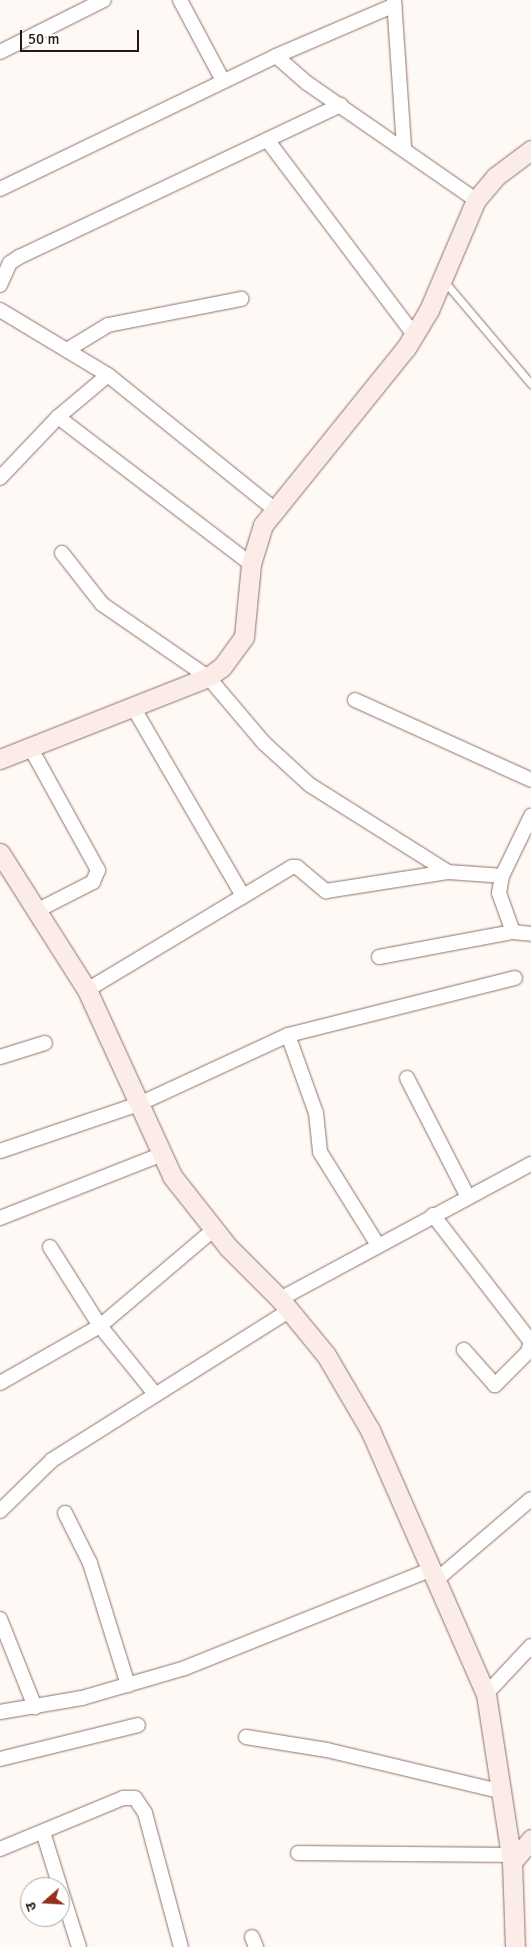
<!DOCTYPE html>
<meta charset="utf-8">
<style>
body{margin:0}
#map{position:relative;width:531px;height:1947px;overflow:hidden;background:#fff9f6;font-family:Signika,"Noto Sans Devanagari",sans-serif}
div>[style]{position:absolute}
.roads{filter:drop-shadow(0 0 1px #8d7265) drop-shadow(0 0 1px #8d7265)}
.lane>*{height:7px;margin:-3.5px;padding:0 3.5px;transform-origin:3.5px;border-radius:3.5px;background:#fff}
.street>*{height:14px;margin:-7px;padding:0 7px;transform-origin:7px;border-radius:7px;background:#fff}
.secondary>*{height:19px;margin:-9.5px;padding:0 9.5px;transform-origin:9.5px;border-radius:9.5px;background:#fcece7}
span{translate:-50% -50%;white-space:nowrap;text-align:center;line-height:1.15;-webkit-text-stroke:4px #fff;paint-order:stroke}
.north{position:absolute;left:20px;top:1877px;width:50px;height:50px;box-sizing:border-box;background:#fff;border:1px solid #a7a3a1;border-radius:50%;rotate:251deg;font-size:14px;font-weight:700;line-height:20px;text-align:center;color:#241a15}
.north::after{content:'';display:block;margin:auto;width:18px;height:22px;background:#972d1d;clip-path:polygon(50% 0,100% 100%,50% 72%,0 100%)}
.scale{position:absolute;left:20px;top:30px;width:119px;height:22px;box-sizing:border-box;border:2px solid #241a15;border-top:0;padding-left:6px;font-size:15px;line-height:18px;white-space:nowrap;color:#241a15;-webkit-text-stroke:4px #fff;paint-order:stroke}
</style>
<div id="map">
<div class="roads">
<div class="lane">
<div style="left:444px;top:281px;width:135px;rotate:49.8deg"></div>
</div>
<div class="street">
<div style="left:180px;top:0;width:89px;rotate:62deg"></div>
<div style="left:394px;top:0;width:147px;rotate:86.1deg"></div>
<div style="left:0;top:52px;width:116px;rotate:-26.6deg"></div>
<div style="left:276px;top:56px;width:129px;rotate:-23.2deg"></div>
<div style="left:268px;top:141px;width:243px;rotate:53deg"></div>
<div style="left:0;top:189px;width:306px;rotate:-25.7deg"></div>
<div style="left:276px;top:56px;width:41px;rotate:41.1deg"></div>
<div style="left:307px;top:83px;width:206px;rotate:34.7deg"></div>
<div style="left:0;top:285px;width:24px;rotate:-66deg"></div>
<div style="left:10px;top:263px;width:11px;rotate:-34deg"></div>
<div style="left:19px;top:257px;width:356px;rotate:-25.3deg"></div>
<div style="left:0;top:310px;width:126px;rotate:31deg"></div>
<div style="left:108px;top:375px;width:213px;rotate:38.9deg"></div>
<div style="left:67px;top:350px;width:48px;rotate:-31.4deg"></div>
<div style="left:108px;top:325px;width:136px;rotate:-11.1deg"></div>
<div style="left:58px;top:417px;width:243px;rotate:37.3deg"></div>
<div style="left:0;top:478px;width:84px;rotate:-46.4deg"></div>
<div style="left:58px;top:417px;width:65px;rotate:-40deg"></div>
<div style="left:62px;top:553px;width:65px;rotate:51.9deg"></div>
<div style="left:102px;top:604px;width:129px;rotate:34.6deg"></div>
<div style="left:208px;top:677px;width:87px;rotate:49.7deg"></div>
<div style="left:264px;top:743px;width:62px;rotate:42.4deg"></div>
<div style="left:310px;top:785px;width:163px;rotate:32.2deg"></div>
<div style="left:355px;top:700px;width:193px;rotate:24.4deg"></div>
<div style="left:133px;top:707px;width:219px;rotate:59.8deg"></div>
<div style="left:30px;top:747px;width:141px;rotate:61.1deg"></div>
<div style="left:98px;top:870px;width:13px;rotate:113deg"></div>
<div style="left:93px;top:882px;width:62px;rotate:153deg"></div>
<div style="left:502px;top:876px;width:17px;rotate:100deg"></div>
<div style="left:499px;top:893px;width:41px;rotate:70.3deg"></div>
<div style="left:513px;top:932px;width:18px;rotate:6deg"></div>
<div style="left:379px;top:957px;width:136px;rotate:-10.6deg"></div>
<div style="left:87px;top:990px;width:239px;rotate:-31deg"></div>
<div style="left:292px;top:867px;width:5px"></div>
<div style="left:297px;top:867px;width:38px;rotate:40deg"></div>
<div style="left:326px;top:891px;width:123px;rotate:-8.9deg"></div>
<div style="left:448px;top:872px;width:54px;rotate:4.2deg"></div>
<div style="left:502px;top:876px;width:67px;rotate:-64.2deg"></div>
<div style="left:288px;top:1035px;width:83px;rotate:70.3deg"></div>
<div style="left:316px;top:1113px;width:39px;rotate:84deg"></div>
<div style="left:320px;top:1152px;width:110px;rotate:58.1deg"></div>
<div style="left:0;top:1057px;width:47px;rotate:-17.3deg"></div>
<div style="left:407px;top:1078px;width:134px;rotate:62.9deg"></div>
<div style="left:0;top:1151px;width:147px;rotate:-18.7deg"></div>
<div style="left:139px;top:1104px;width:164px;rotate:-24.8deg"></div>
<div style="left:288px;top:1035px;width:234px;rotate:-14.1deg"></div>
<div style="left:433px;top:1215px;width:160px;rotate:52.3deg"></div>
<div style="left:531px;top:1342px;width:10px;rotate:107deg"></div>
<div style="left:528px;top:1352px;width:47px;rotate:135deg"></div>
<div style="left:495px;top:1385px;width:47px;rotate:-131.5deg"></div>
<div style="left:0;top:1218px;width:172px;rotate:-21.5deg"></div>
<div style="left:50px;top:1247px;width:93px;rotate:57.7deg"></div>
<div style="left:100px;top:1326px;width:87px;rotate:51deg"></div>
<div style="left:280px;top:1299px;width:285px;rotate:-28.3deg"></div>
<div style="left:0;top:1383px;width:115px;rotate:-29.7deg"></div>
<div style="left:100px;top:1326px;width:148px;rotate:-40.3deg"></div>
<div style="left:0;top:1511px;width:73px;rotate:-44.4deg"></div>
<div style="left:52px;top:1460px;width:281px;rotate:-32.2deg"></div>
<div style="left:65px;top:1513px;width:56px;rotate:63.4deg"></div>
<div style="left:90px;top:1563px;width:128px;rotate:72.7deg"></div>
<div style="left:435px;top:1581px;width:126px;rotate:-40.5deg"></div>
<div style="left:0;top:1619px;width:95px;rotate:68.3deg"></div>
<div style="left:486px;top:1694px;width:66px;rotate:-46.8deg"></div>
<div style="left:0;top:1712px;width:83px;rotate:-9.7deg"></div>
<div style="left:82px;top:1698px;width:107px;rotate:-16.2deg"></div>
<div style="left:185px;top:1668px;width:264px;rotate:-21.8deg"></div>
<div style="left:246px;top:1737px;width:82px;rotate:9.1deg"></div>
<div style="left:327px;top:1750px;width:177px;rotate:13.4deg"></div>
<div style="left:0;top:1759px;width:142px;rotate:-13.8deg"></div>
<div style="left:43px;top:1832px;width:58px;rotate:72.8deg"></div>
<div style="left:0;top:1849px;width:133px;rotate:-22.5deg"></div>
<div style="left:123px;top:1798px;width:12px"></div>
<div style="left:135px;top:1798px;width:18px;rotate:56deg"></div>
<div style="left:145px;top:1813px;width:139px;rotate:75deg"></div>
<div style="left:298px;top:1853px;width:213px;rotate:0.5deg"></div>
<div style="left:60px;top:1887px;width:63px;rotate:72.4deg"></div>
<div style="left:252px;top:1937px;width:11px;rotate:68deg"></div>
</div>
<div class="secondary">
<div style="left:0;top:759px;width:224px;rotate:-21.5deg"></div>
<div style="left:208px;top:677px;width:17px;rotate:-36deg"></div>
<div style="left:222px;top:667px;width:37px;rotate:-54deg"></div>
<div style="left:244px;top:637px;width:73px;rotate:-84.5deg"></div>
<div style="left:251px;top:564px;width:41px;rotate:-72.9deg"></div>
<div style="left:263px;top:525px;width:228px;rotate:-51.1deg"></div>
<div style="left:406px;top:348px;width:44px;rotate:-58.8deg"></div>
<div style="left:429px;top:310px;width:120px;rotate:-66.9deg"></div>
<div style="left:476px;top:200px;width:30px;rotate:-50deg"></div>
<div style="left:495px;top:177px;width:45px;rotate:-36.9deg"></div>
<div style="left:0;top:853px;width:162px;rotate:57.6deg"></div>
<div style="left:87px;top:990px;width:205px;rotate:65.4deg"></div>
<div style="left:172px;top:1176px;width:90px;rotate:51.7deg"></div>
<div style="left:228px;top:1247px;width:74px;rotate:45deg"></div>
<div style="left:280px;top:1299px;width:72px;rotate:50.6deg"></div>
<div style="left:326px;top:1355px;width:87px;rotate:59.6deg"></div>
<div style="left:370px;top:1430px;width:288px;rotate:66.3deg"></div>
<div style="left:486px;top:1694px;width:170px;rotate:81.2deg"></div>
<div style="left:512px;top:1862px;width:85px;rotate:88deg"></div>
<div style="left:512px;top:1862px;width:30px;rotate:-50deg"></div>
</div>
</div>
<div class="north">उ</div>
<div class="scale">50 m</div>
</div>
